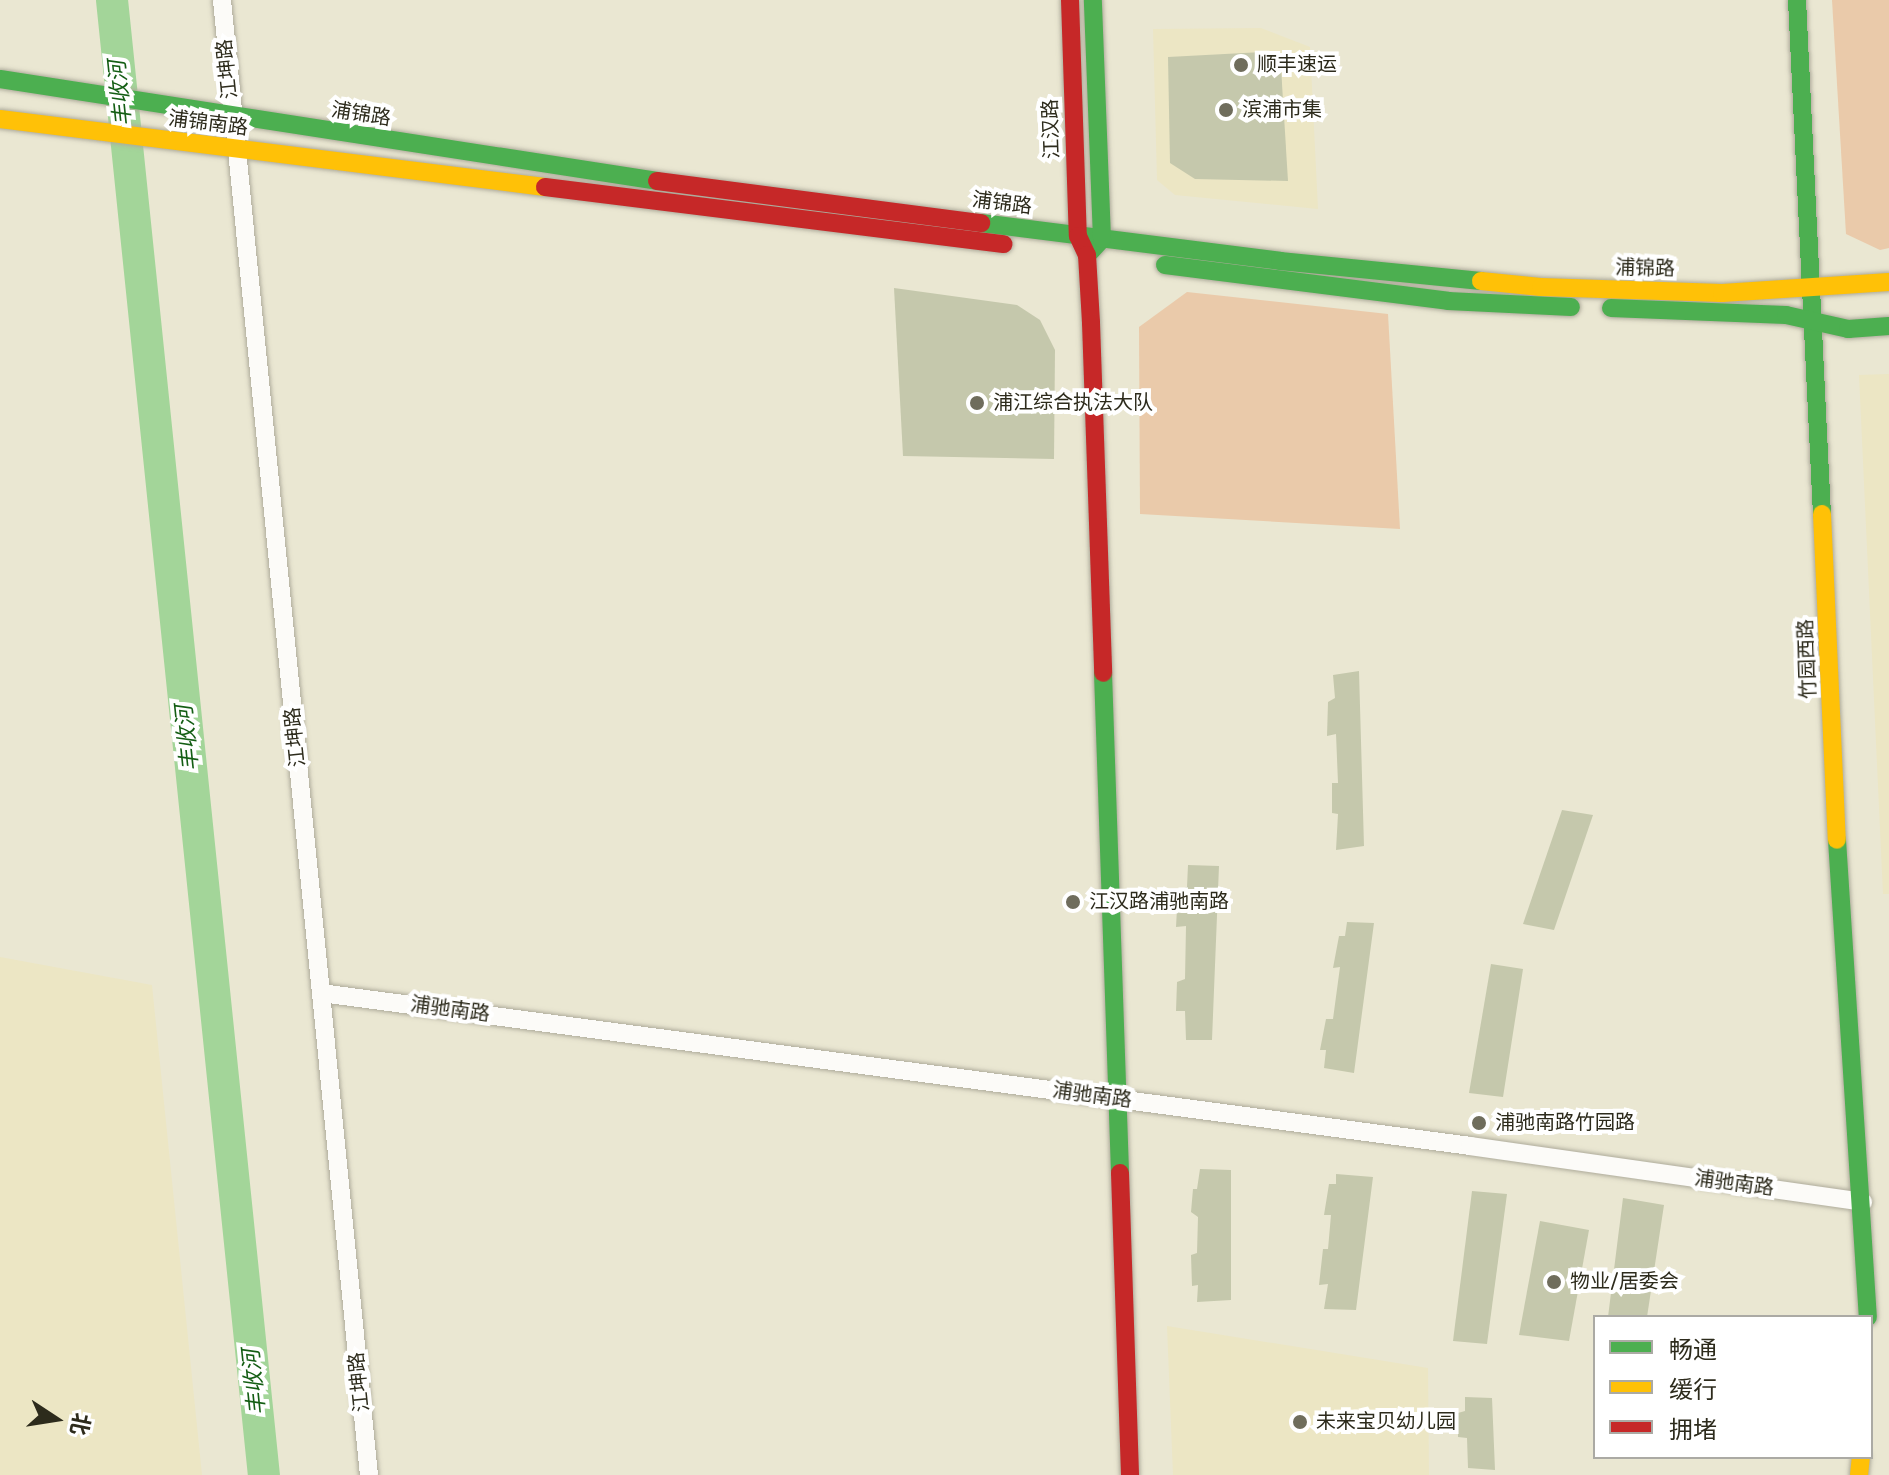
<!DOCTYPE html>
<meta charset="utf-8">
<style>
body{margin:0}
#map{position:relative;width:1889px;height:1475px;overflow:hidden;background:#eae7d2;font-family:"Varela Round","Noto Sans SC",sans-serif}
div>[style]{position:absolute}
.built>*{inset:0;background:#ece6c4}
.green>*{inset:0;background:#eacaaa}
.river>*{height:32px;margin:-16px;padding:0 16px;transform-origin:16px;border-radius:16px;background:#a3d599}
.building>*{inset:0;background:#c5c8ac}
.roads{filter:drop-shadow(0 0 2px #aeab9b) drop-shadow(0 0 2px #aeab9b)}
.street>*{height:18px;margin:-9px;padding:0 9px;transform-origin:9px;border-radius:9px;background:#fcfbf8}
.fast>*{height:18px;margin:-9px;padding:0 9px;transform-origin:9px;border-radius:9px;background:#4caf50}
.slow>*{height:18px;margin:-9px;padding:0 9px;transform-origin:9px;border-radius:9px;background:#ffc107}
.jam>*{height:18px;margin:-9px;padding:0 9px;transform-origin:9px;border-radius:9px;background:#c62828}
.dots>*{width:22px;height:22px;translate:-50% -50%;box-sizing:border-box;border:4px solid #fff;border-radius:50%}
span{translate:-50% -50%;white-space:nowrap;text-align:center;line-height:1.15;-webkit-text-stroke:8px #fff;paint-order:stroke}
.poi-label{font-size:20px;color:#2d2b1c}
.left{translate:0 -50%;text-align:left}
.street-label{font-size:20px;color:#2d2b1c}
.water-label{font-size:22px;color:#145e14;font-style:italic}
.legend{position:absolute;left:1593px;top:1315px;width:280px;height:144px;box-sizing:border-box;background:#fff;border:2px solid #abaaa4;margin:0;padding:10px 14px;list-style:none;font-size:24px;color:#2d2b1c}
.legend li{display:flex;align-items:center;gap:16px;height:40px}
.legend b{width:40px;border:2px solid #abaaa4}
.north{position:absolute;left:16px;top:1379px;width:80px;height:80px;-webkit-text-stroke:6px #fff;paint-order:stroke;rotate:102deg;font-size:22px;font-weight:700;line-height:32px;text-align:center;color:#2d2b1c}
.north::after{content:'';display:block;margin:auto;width:28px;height:36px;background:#2d2b1c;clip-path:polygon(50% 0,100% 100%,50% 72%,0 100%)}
</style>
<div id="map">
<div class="built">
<div style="clip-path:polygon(1261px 28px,1310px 47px,1318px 209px,1175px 195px,1157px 180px,1153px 29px)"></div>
<div style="clip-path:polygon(1889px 374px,1889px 894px,1883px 894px,1859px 375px)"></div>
<div style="clip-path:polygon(0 957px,152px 985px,202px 1475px,0 1475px)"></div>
<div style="clip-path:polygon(1167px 1326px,1428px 1368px,1429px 1475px,1173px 1475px)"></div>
</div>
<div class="green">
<div style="clip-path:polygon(1832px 0,1889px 0,1889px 248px,1880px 250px,1846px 234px)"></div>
<div style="clip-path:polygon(1187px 292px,1388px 314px,1400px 529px,1140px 514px,1139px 327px)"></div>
</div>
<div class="river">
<div style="left:112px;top:0;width:1483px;rotate:84.12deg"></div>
</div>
<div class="building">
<div style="clip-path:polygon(1280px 51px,1288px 181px,1195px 179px,1170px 163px,1168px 57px)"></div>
<div style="clip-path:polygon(894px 288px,1017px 305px,1040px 320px,1055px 350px,1054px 459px,903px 456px)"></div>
<div style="clip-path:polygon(1359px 671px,1364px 846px,1336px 850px,1338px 814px,1332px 813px,1332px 783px,1338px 783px,1336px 734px,1327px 736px,1328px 702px,1335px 698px,1333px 675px)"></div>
<div style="clip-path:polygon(1562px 810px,1593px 815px,1554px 930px,1523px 924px)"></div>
<div style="clip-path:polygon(1188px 865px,1219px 866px,1212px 1040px,1186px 1040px,1185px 1011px,1176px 1011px,1177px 982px,1185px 979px,1186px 926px,1176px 927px,1178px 890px,1187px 887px)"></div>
<div style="clip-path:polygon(1347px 922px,1374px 923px,1354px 1073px,1324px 1068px,1326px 1050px,1320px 1050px,1326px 1019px,1333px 1019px,1340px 967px,1333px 968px,1339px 936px,1345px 936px)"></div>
<div style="clip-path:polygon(1491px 964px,1523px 969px,1503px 1097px,1469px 1093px)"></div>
<div style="clip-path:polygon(1200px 1169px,1231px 1170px,1231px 1300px,1197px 1302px,1198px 1285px,1192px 1286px,1191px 1255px,1197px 1253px,1198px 1217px,1191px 1212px,1193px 1189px,1197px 1189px)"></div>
<div style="clip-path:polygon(1336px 1174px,1373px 1177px,1356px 1310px,1324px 1309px,1328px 1284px,1319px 1285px,1323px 1249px,1328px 1249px,1331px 1215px,1324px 1215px,1329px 1184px,1336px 1184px)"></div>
<div style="clip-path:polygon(1472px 1191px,1507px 1194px,1487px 1344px,1453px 1341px)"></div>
<div style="clip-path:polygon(1623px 1198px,1664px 1205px,1647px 1317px,1608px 1317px)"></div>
<div style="clip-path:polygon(1540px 1221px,1589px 1230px,1569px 1341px,1519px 1335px)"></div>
<div style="clip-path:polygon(1465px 1397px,1492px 1398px,1495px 1470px,1468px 1468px,1467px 1438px,1458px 1437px,1458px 1413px,1465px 1411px)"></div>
</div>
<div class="roads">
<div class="street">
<div style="left:222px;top:0;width:1482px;rotate:84.31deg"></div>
<div style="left:321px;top:993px;width:1159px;rotate:7.58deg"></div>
<div style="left:1470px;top:1146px;width:397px;rotate:8.1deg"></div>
</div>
<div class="fast">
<div style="left:1797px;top:0;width:515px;rotate:87.22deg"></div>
<div style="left:0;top:79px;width:665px;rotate:8.82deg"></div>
<div style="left:981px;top:223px;width:301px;rotate:7.2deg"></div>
<div style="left:1280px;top:261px;width:202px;rotate:5.7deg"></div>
<div style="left:1090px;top:252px;width:18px;rotate:-47deg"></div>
<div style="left:1102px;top:239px;width:239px;rotate:-92.2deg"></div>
<div style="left:1165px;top:265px;width:285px;rotate:7.2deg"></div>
<div style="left:1448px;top:301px;width:123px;rotate:2.8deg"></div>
<div style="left:1611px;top:308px;width:175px;rotate:2.3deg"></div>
<div style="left:1786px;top:315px;width:64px;rotate:12.7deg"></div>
<div style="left:1848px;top:329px;width:41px;rotate:-4.2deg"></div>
<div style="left:1103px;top:673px;width:500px;rotate:88.05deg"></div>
<div style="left:1837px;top:840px;width:478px;rotate:86.3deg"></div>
</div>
<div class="slow">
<div style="left:0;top:119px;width:549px;rotate:7.11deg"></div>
<div style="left:1481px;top:281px;width:60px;rotate:5.7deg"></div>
<div style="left:1541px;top:287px;width:181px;rotate:1.9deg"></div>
<div style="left:1722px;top:293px;width:167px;rotate:-3.8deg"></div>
<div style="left:1822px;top:514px;width:326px;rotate:87.4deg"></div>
<div style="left:1859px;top:1475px;width:18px;rotate:-84deg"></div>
</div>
<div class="jam">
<div style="left:1070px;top:0;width:236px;rotate:88.1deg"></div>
<div style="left:1078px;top:236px;width:21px;rotate:65deg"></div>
<div style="left:1087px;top:255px;width:68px;rotate:86.6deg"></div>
<div style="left:1091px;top:323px;width:350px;rotate:88deg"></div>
<div style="left:657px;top:181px;width:327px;rotate:7.4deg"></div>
<div style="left:545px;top:187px;width:462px;rotate:7.1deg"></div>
<div style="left:1120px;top:1173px;width:302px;rotate:88.1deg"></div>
</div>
</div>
<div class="dots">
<div style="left:1241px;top:65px;background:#6f6d5c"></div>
<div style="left:1226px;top:110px;background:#6f6d5c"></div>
<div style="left:977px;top:403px;background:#6f6d5c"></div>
<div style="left:1073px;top:902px;background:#6f6d5c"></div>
<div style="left:1479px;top:1123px;background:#6f6d5c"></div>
<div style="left:1554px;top:1282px;background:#6f6d5c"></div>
<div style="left:1300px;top:1422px;background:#6f6d5c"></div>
</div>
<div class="poi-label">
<span class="left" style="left:1257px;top:65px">顺丰速运</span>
<span class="left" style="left:1242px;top:110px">滨浦市集</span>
<span class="left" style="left:993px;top:403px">浦江综合执法大队</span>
<span class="left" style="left:1089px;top:902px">江汉路浦驰南路</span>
<span class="left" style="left:1495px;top:1123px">浦驰南路竹园路</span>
<span class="left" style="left:1570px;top:1282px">物业/居委会</span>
<span class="left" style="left:1316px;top:1422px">未来宝贝幼儿园</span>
</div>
<div class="street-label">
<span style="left:228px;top:69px;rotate:-96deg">江坤路</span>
<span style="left:361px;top:115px;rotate:9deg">浦锦路</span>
<span style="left:208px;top:124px;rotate:7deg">浦锦南路</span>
<span style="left:1052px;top:129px;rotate:-92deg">江汉路</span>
<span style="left:1002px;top:204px;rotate:7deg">浦锦路</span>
<span style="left:1645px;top:269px;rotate:2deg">浦锦路</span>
<span style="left:1808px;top:659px;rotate:-92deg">竹园西路</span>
<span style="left:296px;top:737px;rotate:-96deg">江坤路</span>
<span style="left:450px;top:1010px;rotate:8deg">浦驰南路</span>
<span style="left:1092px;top:1096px;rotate:8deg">浦驰南路</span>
<span style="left:1734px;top:1184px;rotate:8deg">浦驰南路</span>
<span style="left:360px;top:1382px;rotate:-96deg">江坤路</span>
</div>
<div class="water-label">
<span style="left:121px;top:93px;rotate:-96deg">丰收河</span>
<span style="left:188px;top:738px;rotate:-96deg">丰收河</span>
<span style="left:255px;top:1382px;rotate:-96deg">丰收河</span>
</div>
<ul class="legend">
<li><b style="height:10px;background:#4caf50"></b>畅通</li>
<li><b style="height:10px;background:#ffc107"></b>缓行</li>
<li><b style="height:10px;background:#c62828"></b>拥堵</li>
</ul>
<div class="north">北</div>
</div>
